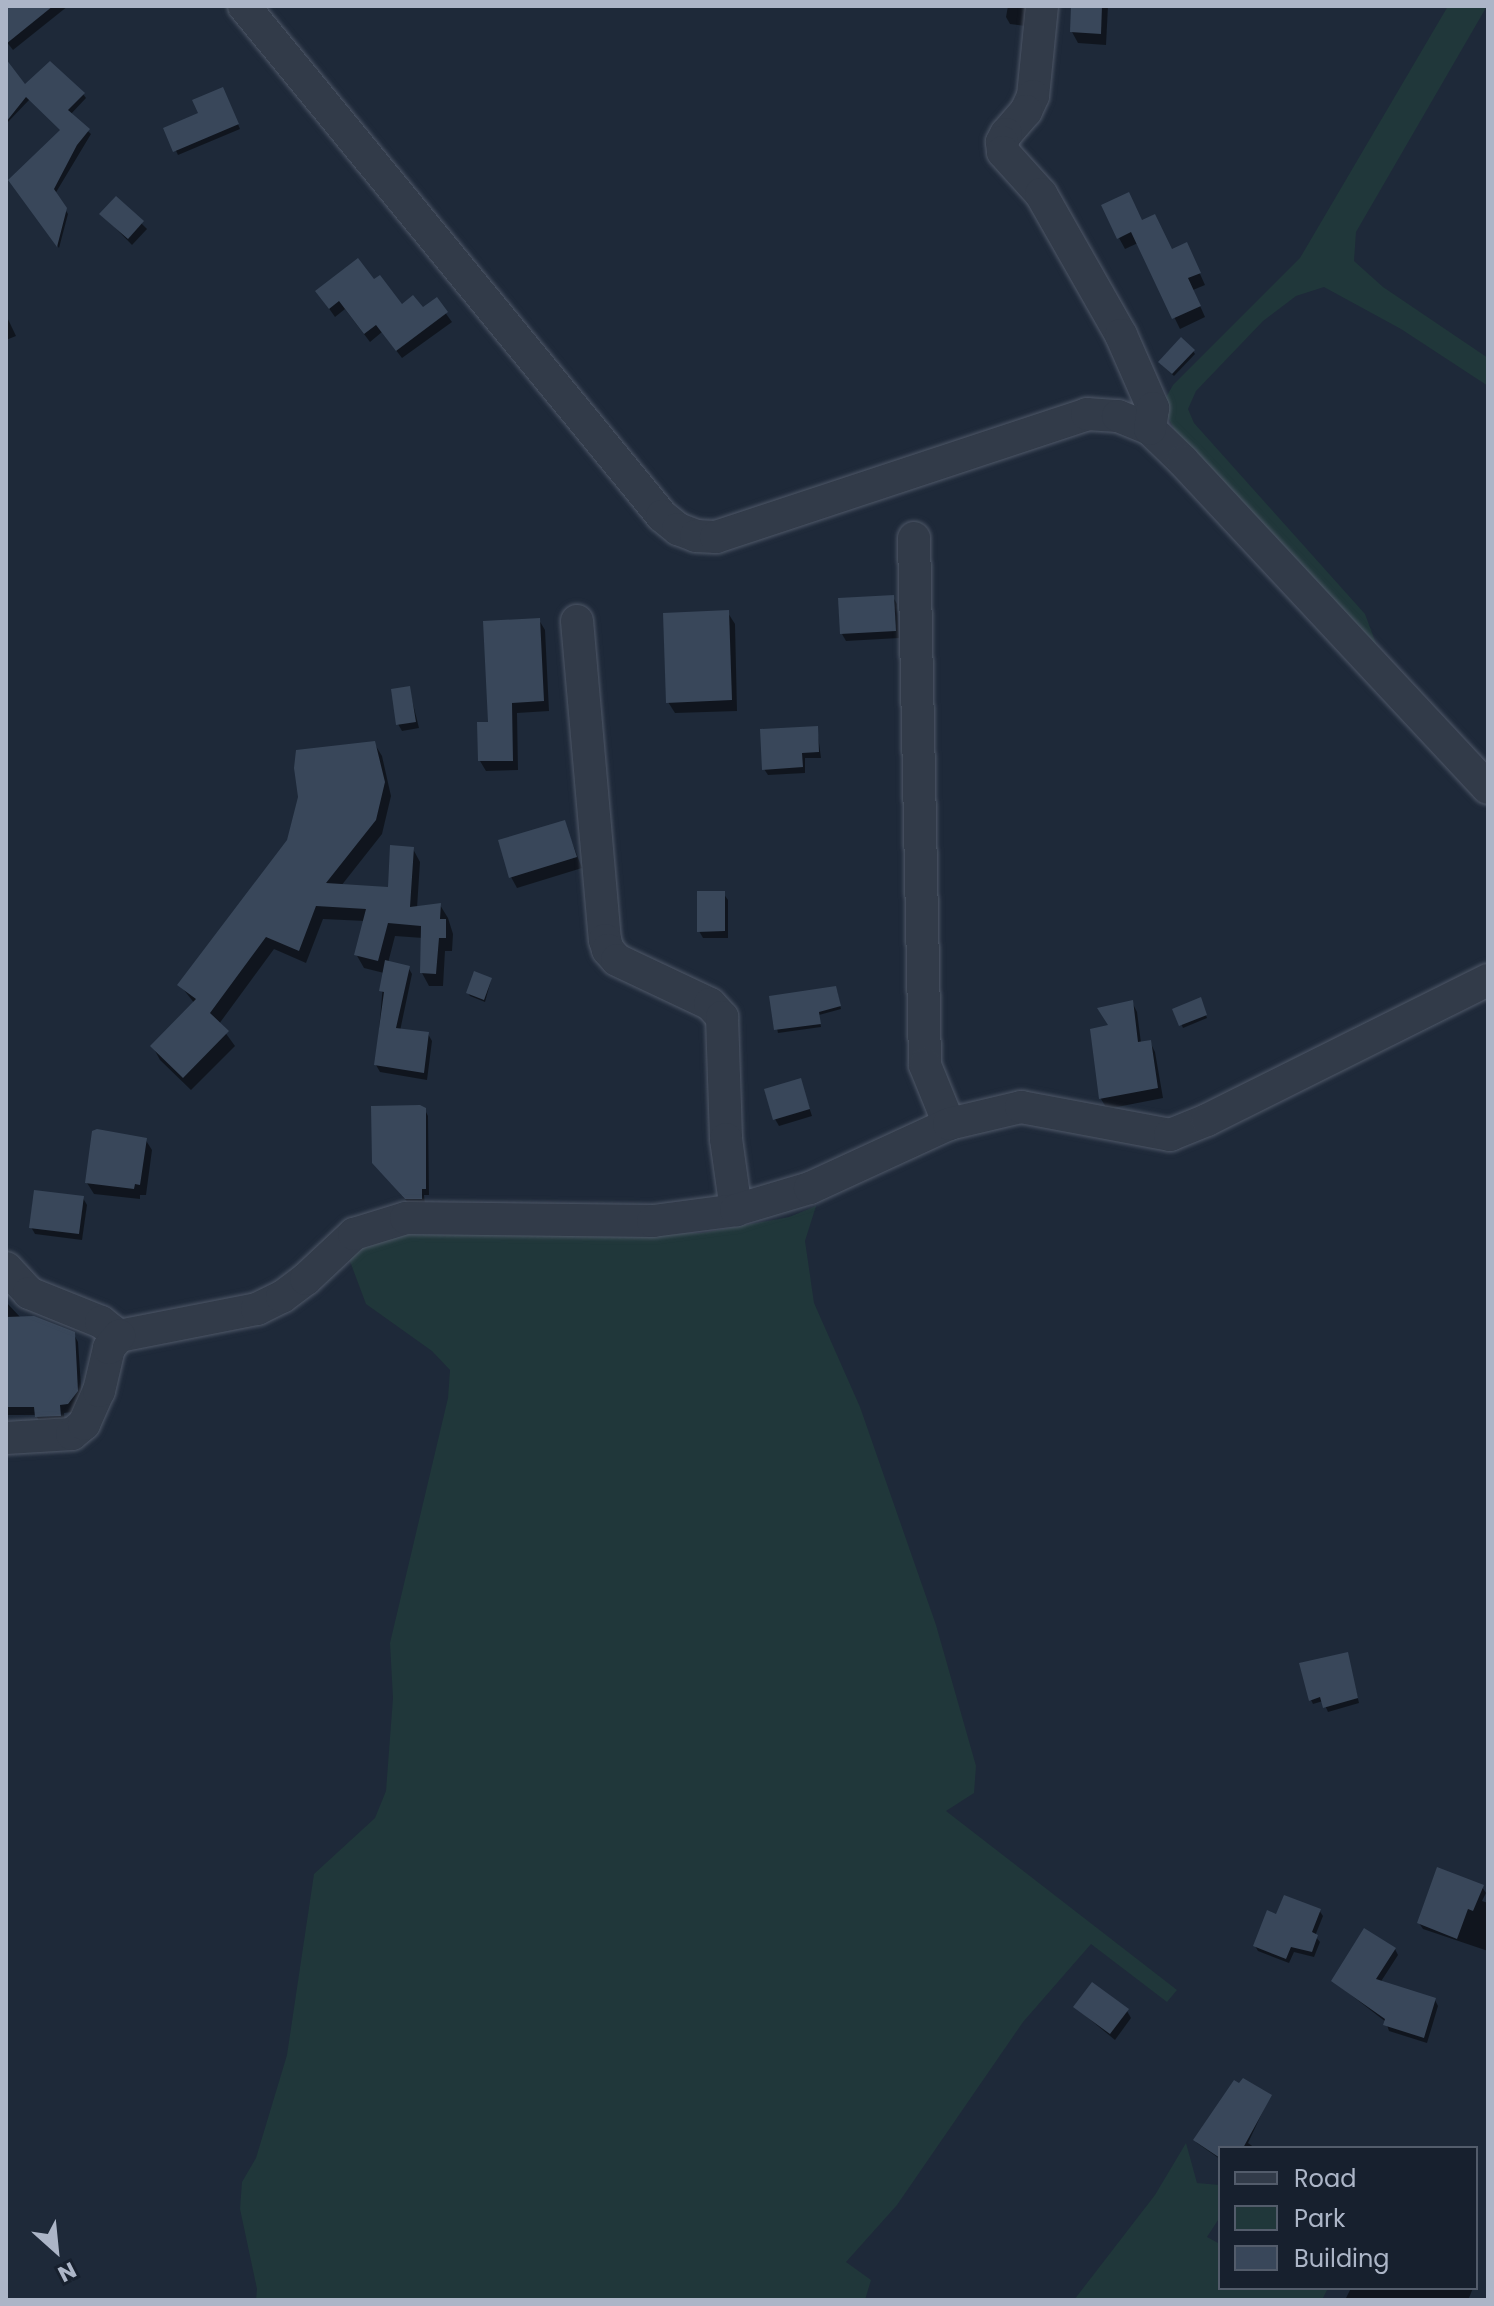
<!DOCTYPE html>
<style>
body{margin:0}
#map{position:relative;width:1494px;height:2306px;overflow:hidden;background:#1e2939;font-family:Poppins,sans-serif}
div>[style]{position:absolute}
.green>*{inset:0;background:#20373a}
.shadow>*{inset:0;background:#0007}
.building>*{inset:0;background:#39475a}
.roads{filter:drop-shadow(0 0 2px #4f5868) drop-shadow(0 0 2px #4f5868)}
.minor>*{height:32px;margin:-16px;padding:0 16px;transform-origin:16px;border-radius:16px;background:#323b49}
span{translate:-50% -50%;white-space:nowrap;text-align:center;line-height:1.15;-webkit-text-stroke:7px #17202e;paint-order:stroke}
.frame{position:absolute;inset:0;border:8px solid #acb5c7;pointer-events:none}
.legend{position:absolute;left:1218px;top:2146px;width:260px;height:144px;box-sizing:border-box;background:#17202e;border:2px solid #535c6b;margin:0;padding:10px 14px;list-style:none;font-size:24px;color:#acb5c7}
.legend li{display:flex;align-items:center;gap:16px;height:40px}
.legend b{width:40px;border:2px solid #535c6b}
.north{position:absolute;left:16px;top:2210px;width:80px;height:80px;-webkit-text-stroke:6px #17202e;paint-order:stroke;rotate:153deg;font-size:22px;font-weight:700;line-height:32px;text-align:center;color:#acb5c7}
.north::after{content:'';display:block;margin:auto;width:28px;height:36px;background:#acb5c7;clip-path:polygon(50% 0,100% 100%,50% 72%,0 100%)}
</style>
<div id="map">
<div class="green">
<div style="clip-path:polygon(1448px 6px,1487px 6px,1356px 232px,1354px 261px,1383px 287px,1488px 358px,1488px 386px,1401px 329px,1324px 287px,1296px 296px,1263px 321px,1196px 391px,1188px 409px,1194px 423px,1365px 614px,1378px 649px,1177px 435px,1168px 417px,1165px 399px,1173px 385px,1300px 258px)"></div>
<div style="clip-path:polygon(816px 1206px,805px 1241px,814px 1303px,860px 1407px,936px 1625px,976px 1766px,974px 1793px,946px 1811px,1177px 1990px,1167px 2002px,1091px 1944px,1023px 2022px,897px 2205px,846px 2262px,871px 2280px,865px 2300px,256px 2300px,257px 2289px,240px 2209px,242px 2182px,256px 2158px,287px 2055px,314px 1874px,375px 1818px,386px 1791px,393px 1698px,390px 1643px,448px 1398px,450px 1370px,432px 1351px,366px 1304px,348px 1256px,383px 1237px,428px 1228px,702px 1233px,789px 1217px)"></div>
<div style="clip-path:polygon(1186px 2143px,1197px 2183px,1220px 2185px,1220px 2217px,1207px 2237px,1220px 2244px,1220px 2288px,1328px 2288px,1322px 2300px,1074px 2300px,1155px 2195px)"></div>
</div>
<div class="shadow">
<div style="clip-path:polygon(6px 6px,68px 6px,13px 50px,6px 41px)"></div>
<div style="clip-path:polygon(1008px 6px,1030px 6px,1025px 26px,1010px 24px,1006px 17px)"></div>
<div style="clip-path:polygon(1073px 6px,1108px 6px,1106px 45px,1078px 43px,1072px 32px)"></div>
<div style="clip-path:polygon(25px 87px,83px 94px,86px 98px,70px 115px,91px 134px,55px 194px,68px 214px,59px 248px,13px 185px,62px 131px,30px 99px,6px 124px,6px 91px)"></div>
<div style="clip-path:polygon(225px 93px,240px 129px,178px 155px,166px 129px,200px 114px)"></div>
<div style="clip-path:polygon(116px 198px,147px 229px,132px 245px,102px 214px)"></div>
<div style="clip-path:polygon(1142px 222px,1172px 251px,1192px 256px,1205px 285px,1193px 290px,1205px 317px,1180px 329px,1138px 243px,1125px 249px,1119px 238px)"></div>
<div style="clip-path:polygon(374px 282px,401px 307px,422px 310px,436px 300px,452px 322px,402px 358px,382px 332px,370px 342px,345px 309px,335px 317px,323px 300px)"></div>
<div style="clip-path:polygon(6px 315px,16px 336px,6px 340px)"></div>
<div style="clip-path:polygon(1193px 351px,1195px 354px,1174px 376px,1162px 365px)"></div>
<div style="clip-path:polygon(893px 597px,897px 604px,899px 638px,846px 641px,842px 634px)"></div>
<div style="clip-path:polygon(728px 613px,735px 624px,737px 711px,675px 713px,668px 702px)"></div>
<div style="clip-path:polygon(539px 620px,545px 630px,549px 711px,517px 713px,518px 770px,486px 771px,480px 761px,490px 724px)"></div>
<div style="clip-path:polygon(409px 688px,419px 728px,402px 731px,398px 724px)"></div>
<div style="clip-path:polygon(817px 728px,821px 758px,805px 758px,805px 773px,768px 775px,764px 769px)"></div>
<div style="clip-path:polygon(374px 743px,382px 756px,391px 796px,382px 834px,341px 886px,390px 889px,413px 849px,420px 862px,417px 908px,440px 905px,448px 918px,453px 934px,452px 951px,445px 951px,443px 986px,429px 986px,422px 973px,423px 938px,395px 936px,388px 963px,408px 967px,412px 974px,400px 1031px,428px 1034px,432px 1041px,427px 1080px,380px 1072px,376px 1065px,384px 973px,364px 968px,356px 954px,365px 921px,323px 919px,306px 963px,274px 949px,219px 1024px,235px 1046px,191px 1090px,160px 1060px,153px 1047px,195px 1004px,180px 985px)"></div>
<div style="clip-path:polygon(564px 822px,582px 868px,517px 888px,511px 877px)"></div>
<div style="clip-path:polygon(723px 893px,728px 900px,728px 938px,703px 938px,699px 931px)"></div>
<div style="clip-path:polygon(491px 980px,485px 1002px,470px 996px,468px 993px)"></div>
<div style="clip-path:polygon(837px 991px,841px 1009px,819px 1015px,821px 1027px,778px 1033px,771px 998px)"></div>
<div style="clip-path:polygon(1200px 1000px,1207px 1018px,1183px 1028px,1175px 1010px)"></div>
<div style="clip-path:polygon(1132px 1002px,1137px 1012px,1141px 1043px,1150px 1042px,1155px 1052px,1163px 1098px,1107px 1109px,1101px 1099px,1092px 1031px,1111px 1027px)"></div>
<div style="clip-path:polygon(800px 1080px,812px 1116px,779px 1126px,775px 1119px)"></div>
<div style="clip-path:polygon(425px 1110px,428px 1116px,429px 1195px,424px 1195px,425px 1205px,410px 1205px,374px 1163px)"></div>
<div style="clip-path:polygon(145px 1139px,152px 1150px,146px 1195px,140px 1195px,140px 1199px,94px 1194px,87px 1183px)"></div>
<div style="clip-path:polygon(83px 1198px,87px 1205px,82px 1240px,35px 1234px,31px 1227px)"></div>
<div style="clip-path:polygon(6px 1302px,21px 1318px,73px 1333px,78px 1342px,82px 1401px,73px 1412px,64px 1413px,65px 1424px,41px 1425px,36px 1415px,6px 1415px)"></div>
<div style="clip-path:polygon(1347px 1654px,1359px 1703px,1328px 1712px,1323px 1701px,1313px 1704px,1311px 1700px)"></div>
<div style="clip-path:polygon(1482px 1887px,1486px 1893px,1482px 1901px,1488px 1903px,1488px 1951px,1423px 1929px,1419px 1923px)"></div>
<div style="clip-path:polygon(1319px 1910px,1323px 1916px,1315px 1936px,1320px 1942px,1314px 1957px,1294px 1952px,1289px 1963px,1258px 1951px,1255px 1946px)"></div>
<div style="clip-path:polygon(1395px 1949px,1398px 1955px,1380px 1983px,1435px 2000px,1438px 2006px,1427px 2043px,1389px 2031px,1386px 2022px,1333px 1981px)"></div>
<div style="clip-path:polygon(1075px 2007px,1127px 2011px,1131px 2018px,1115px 2040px)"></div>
<div style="clip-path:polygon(1270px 2096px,1248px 2143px,1255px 2148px,1220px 2148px,1220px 2159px,1197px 2143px,1195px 2140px)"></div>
<div style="clip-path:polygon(1351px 2288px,1473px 2288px,1469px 2298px,1473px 2300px,1345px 2300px)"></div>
</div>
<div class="building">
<div style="clip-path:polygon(6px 6px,53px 6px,6px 44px)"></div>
<div style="clip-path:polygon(1071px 6px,1102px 6px,1101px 34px,1070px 32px)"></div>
<div style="clip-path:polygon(6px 59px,25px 84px,50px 61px,85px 93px,68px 110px,90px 129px,77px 145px,54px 189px,67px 208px,57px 247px,8px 180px,60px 130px,26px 97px,6px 122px)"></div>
<div style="clip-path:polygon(223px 87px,239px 124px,173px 152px,163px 128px,198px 113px,192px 100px)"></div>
<div style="clip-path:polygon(1129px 192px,1142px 220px,1155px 214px,1172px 249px,1187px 242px,1201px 273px,1188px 278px,1201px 306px,1172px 319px,1131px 232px,1117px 239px,1101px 205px)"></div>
<div style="clip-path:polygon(116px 196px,144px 221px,128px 239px,99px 214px)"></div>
<div style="clip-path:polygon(358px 258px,374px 279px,380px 275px,402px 304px,413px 295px,423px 307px,437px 297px,448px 312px,396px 351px,376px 325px,364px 334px,339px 301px,329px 309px,315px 291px)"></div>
<div style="clip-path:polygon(1181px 337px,1195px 350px,1172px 374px,1158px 362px)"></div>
<div style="clip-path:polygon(894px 595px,896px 631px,840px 634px,838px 598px)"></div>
<div style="clip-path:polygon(729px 610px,732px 700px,666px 703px,663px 613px)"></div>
<div style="clip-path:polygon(540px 618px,544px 701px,512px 703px,513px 761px,478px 761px,477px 722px,488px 722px,483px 621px)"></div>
<div style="clip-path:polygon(410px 686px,416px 722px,396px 725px,391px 689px)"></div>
<div style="clip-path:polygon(818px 726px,819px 752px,802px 753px,803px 767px,762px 770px,760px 729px)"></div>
<div style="clip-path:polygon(375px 741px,385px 782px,376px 820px,326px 883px,388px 887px,390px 845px,414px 847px,410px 907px,441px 903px,440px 919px,446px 919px,446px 938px,439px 938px,436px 974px,420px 973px,421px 926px,388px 923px,378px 961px,354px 955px,366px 909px,316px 906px,299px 951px,266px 937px,210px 1013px,229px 1031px,183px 1078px,150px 1046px,196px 999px,177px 985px,287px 840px,298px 797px,294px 768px,296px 750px)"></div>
<div style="clip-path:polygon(565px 820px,577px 857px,509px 878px,498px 840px)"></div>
<div style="clip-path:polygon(697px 891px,725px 891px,725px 931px,697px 932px)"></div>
<div style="clip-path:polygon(385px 960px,410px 966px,396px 1028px,429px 1032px,424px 1073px,374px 1065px,384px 992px,379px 991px)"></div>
<div style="clip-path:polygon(474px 971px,492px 978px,484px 1000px,466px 993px)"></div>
<div style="clip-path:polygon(836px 986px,841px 1006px,819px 1012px,821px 1024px,774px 1030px,769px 996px)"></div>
<div style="clip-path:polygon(1201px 997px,1207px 1015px,1179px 1026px,1172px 1009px)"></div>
<div style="clip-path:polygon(1133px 1000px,1138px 1042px,1151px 1040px,1158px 1088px,1099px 1099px,1090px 1029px,1108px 1025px,1097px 1008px)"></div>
<div style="clip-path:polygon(801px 1078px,810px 1109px,773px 1120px,764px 1089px)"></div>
<div style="clip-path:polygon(420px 1105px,426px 1108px,426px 1189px,422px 1189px,422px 1199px,405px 1199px,372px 1163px,371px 1106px)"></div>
<div style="clip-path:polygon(97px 1129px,147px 1138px,140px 1185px,135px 1184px,134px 1189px,85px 1183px,92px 1131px)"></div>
<div style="clip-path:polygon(34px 1190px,84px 1196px,79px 1234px,29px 1228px)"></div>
<div style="clip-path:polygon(34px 1316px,75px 1332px,78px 1391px,68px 1404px,60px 1405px,61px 1416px,35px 1417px,34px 1407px,6px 1407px,6px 1317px)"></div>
<div style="clip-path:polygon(1348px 1652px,1358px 1698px,1323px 1708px,1320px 1697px,1309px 1701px,1299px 1663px)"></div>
<div style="clip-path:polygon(1437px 1867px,1484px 1885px,1473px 1911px,1468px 1909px,1457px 1939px,1417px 1923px)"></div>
<div style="clip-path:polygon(1284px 1895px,1321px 1909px,1312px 1932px,1318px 1935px,1312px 1952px,1291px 1947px,1286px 1959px,1253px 1946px,1267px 1910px,1276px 1914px)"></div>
<div style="clip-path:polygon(1364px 1928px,1396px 1948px,1376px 1979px,1436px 1998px,1424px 2038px,1383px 2025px,1385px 2019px,1331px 1981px)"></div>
<div style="clip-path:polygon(1092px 1982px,1129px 2009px,1110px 2034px,1073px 2007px)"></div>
<div style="clip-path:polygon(1243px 2078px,1272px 2095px,1243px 2148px,1220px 2148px,1220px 2158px,1193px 2140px,1234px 2080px,1239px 2083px)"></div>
</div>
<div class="roads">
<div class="minor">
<div style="left:244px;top:6px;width:659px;rotate:50.66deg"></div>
<div style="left:662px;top:516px;width:21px;rotate:39deg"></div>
<div style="left:678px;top:529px;width:19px;rotate:21deg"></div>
<div style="left:696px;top:536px;width:20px;rotate:3deg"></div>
<div style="left:716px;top:537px;width:391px;rotate:-18.3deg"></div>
<div style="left:1087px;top:414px;width:31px;rotate:4deg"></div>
<div style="left:1118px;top:416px;width:35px;rotate:22deg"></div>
<div style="left:1150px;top:429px;width:46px;rotate:44.1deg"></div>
<div style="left:1183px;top:461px;width:447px;rotate:47deg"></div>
<div style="left:1042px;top:6px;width:90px;rotate:95.7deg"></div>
<div style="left:1033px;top:96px;width:17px;rotate:115deg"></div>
<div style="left:1026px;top:111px;width:30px;rotate:131deg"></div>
<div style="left:1006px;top:134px;width:9px;rotate:117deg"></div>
<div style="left:1002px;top:142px;width:10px;rotate:84deg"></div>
<div style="left:1003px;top:152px;width:57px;rotate:47.9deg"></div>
<div style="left:1041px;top:194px;width:162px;rotate:60.4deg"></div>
<div style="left:1121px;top:335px;width:80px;rotate:66.3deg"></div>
<div style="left:1153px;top:408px;width:21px;rotate:98deg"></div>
<div style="left:914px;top:538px;width:527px;rotate:88.8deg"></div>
<div style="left:925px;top:1065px;width:64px;rotate:67.9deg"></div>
<div style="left:577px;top:621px;width:320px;rotate:85deg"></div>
<div style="left:605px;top:940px;width:10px;rotate:73deg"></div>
<div style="left:608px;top:950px;width:13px;rotate:48deg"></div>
<div style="left:617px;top:960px;width:103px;rotate:25.3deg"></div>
<div style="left:710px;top:1004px;width:18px;rotate:47deg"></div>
<div style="left:722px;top:1017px;width:122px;rotate:88.1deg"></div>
<div style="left:726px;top:1139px;width:72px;rotate:82deg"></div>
<div style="left:6px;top:1268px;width:34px;rotate:47deg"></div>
<div style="left:29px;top:1293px;width:78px;rotate:21.9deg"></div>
<div style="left:101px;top:1322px;width:23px;rotate:38deg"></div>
<div style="left:119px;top:1336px;width:141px;rotate:-11.1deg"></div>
<div style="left:257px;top:1309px;width:28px;rotate:-26deg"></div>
<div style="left:282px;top:1297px;width:30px;rotate:-37deg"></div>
<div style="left:306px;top:1279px;width:66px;rotate:-43.2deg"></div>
<div style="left:354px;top:1234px;width:54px;rotate:-17.1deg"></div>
<div style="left:406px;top:1218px;width:247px;rotate:0.7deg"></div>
<div style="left:653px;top:1221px;width:84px;rotate:-7.5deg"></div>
<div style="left:736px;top:1210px;width:77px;rotate:-16.6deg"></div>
<div style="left:810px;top:1188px;width:153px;rotate:-24.7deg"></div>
<div style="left:949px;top:1124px;width:74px;rotate:-13.3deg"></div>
<div style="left:1021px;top:1107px;width:152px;rotate:10.6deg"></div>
<div style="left:1170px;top:1135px;width:40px;rotate:-22deg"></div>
<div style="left:1207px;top:1120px;width:314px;rotate:-26.5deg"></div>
<div style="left:6px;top:1438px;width:66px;rotate:-3.5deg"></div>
<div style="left:72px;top:1434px;width:16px;rotate:-40deg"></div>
<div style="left:84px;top:1424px;width:36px;rotate:-66deg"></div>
<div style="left:99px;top:1391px;width:44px;rotate:-76.9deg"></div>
<div style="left:109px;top:1348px;width:16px;rotate:-50deg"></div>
</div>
</div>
<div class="frame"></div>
<ul class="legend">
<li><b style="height:10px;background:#323b49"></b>Road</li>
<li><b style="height:22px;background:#20373a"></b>Park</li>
<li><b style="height:22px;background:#39475a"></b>Building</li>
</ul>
<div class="north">N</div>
</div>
